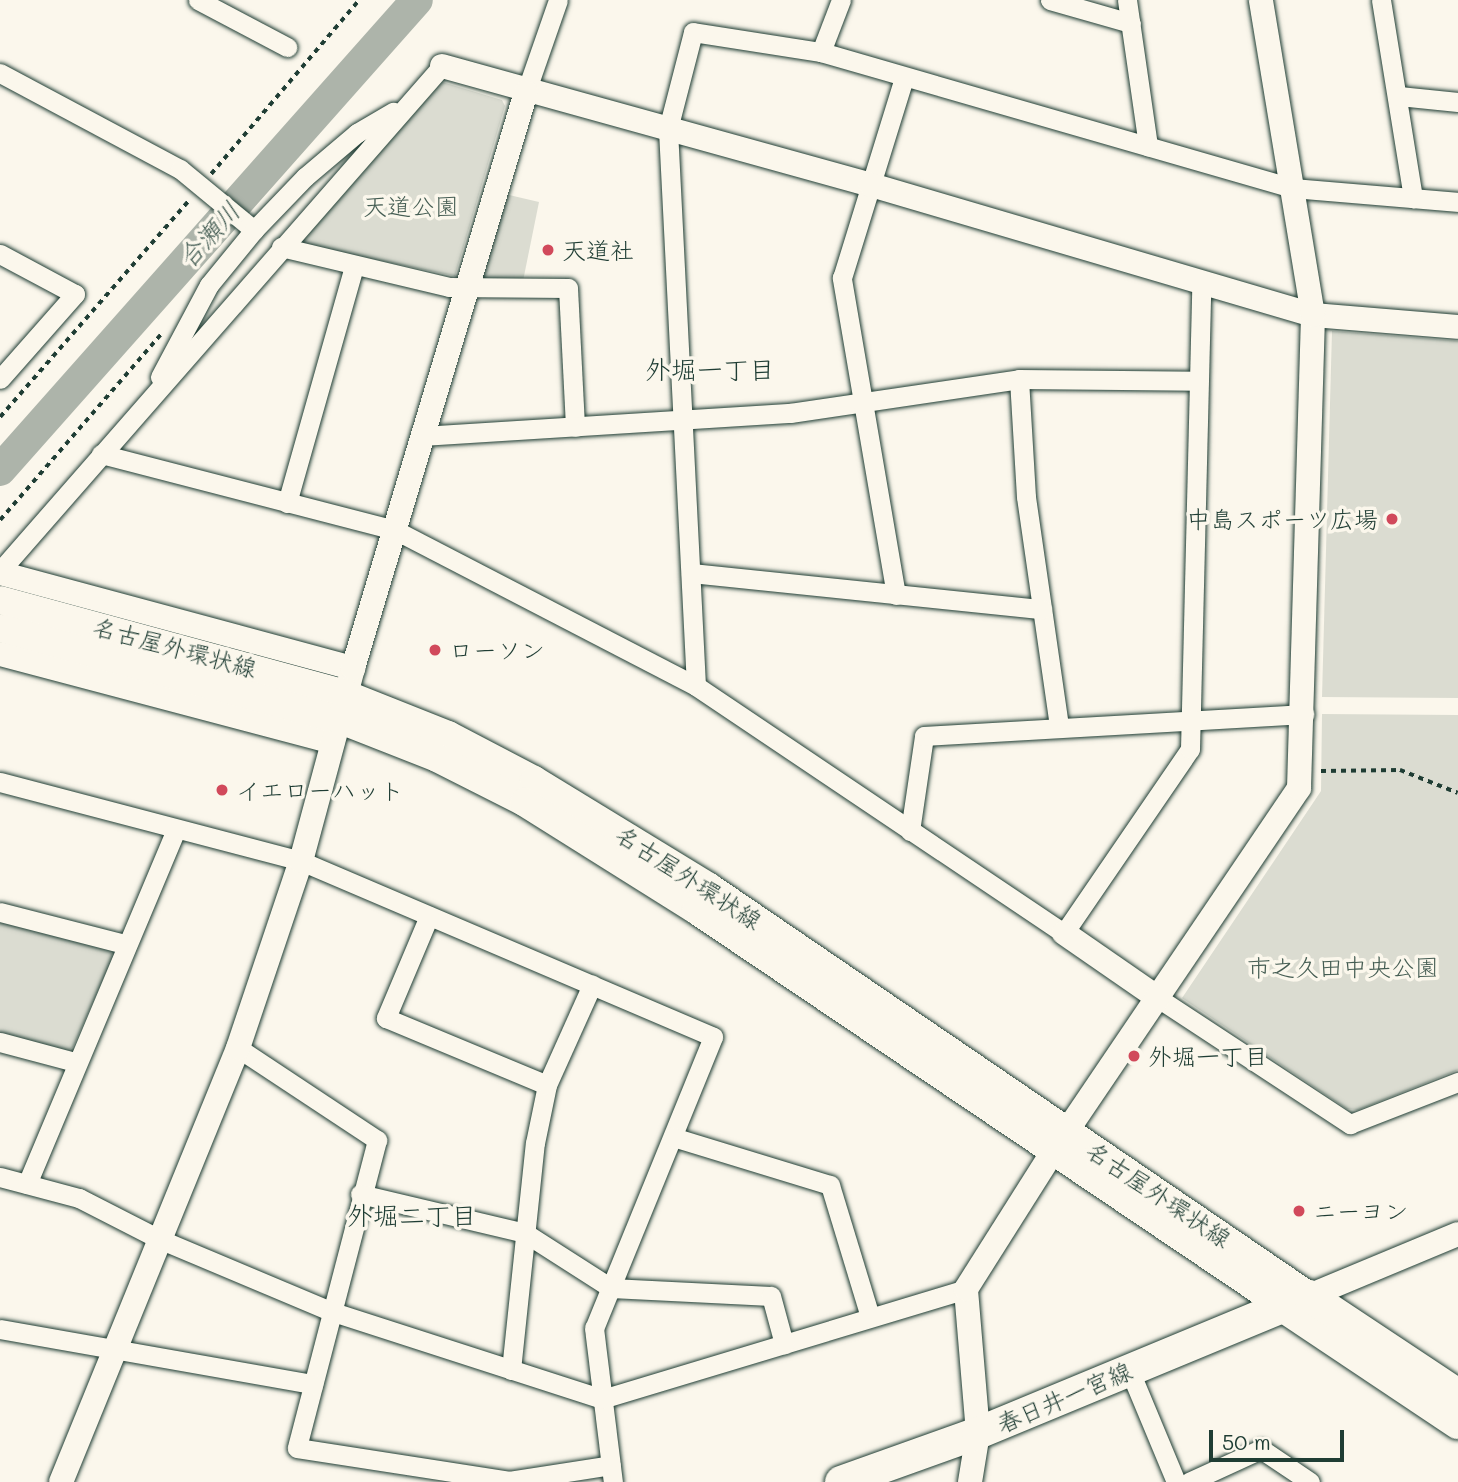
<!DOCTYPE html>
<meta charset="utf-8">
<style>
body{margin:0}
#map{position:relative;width:1458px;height:1482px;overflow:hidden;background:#fbf7ec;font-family:Mali,"Klee One",sans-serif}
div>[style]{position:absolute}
.green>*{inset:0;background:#dbdcd1}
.river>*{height:32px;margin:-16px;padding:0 16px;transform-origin:16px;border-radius:16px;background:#adb4aa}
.path>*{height:3.5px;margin-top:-1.75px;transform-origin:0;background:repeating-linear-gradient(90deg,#1f3d34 0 5px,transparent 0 10px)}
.roads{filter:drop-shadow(0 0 2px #1f3d34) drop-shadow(0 0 2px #1f3d34)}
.minor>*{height:19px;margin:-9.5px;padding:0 9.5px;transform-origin:9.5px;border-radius:9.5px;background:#fbf7ec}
.tertiary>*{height:24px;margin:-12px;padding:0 12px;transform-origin:12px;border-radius:12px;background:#fbf7ec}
.secondary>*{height:28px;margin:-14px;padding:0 14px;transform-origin:14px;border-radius:14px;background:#fbf7ec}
.primary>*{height:32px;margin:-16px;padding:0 16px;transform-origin:16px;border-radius:16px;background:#fbf7ec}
.dots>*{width:19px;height:19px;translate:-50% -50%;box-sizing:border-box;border:4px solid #fbf7ec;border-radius:50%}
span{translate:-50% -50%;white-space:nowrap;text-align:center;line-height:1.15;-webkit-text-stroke:7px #fbf7ec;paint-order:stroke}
.park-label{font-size:24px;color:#455d53}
.poi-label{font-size:24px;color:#1f3d34}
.left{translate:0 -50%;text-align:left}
.right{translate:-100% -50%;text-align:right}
.street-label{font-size:24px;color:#1f3d34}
.water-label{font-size:26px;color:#425b52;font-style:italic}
.neighbourhood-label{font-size:26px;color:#1f3d34}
.scale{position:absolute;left:1209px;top:1430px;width:135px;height:32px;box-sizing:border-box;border:4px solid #1f3d34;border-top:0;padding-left:9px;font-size:21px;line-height:24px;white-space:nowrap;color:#1f3d34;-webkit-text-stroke:5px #fbf7ec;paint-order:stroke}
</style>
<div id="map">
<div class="green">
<div style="clip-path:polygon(439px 81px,502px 100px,505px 106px,455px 276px,304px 245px,302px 237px)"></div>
<div style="clip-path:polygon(505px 194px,539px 202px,523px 281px,480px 278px)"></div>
<div style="clip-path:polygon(1332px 331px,1458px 341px,1458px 698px,1322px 697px)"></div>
<div style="clip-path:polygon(1322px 714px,1458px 715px,1458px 1070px,1358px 1110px,1347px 1109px,1182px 998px,1321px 791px)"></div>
<div style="clip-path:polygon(0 921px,110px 950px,113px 957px,73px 1047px,66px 1052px,0 1034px)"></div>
</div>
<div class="river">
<div style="left:0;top:470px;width:628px;rotate:-48.42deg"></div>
</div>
<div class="path">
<div style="left:211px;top:174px;width:228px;rotate:-49.6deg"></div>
<div style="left:0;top:417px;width:289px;rotate:-48.9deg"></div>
<div style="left:0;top:520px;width:246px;rotate:-49.1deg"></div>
<div style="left:1321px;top:771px;width:79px;rotate:-0.7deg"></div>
<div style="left:1400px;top:770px;width:62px;rotate:21.6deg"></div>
</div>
<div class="roads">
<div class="minor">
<div style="left:198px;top:0;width:101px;rotate:27.8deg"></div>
<div style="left:1050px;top:0;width:84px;rotate:15.9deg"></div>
<div style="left:1127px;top:0;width:148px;rotate:81.8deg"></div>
<div style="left:1381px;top:0;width:201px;rotate:80.8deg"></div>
<div style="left:821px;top:52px;width:56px;rotate:-69deg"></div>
<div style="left:0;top:73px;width:204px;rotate:28.1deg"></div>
<div style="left:180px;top:169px;width:96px;rotate:39.5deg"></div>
<div style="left:526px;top:92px;width:97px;rotate:-70.8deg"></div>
<div style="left:1399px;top:96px;width:59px;rotate:5.8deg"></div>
<div style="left:281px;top:247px;width:173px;rotate:13.4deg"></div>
<div style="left:449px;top:287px;width:119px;rotate:0.5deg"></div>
<div style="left:568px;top:288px;width:139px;rotate:87.1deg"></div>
<div style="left:0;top:254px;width:85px;rotate:28.1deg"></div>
<div style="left:75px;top:294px;width:113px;rotate:131.4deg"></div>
<div style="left:160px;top:377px;width:104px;rotate:-62deg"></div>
<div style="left:209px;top:285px;width:71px;rotate:-50.7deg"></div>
<div style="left:254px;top:230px;width:74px;rotate:-46.1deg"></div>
<div style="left:305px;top:177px;width:68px;rotate:-40.2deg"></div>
<div style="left:357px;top:133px;width:42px;rotate:-30.3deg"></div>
<div style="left:1019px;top:379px;width:118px;rotate:86.6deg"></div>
<div style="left:1026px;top:497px;width:230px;rotate:81.8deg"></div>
<div style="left:423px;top:436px;width:368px;rotate:-3.6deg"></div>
<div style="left:790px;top:413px;width:232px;rotate:-8.4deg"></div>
<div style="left:1019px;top:379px;width:179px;rotate:0.6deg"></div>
<div style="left:101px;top:454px;width:304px;rotate:14.5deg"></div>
<div style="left:395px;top:530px;width:339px;rotate:27.4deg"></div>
<div style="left:696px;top:686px;width:443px;rotate:33.9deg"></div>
<div style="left:1064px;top:933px;width:223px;rotate:-55.6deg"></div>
<div style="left:1190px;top:749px;width:465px;rotate:-88.6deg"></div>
<div style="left:287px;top:503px;width:246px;rotate:-74.2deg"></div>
<div style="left:0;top:571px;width:671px;rotate:-48.81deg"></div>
<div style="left:691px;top:573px;width:353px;rotate:5.9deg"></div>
<div style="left:896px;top:595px;width:322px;rotate:-99.7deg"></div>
<div style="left:842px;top:278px;width:209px;rotate:-72.8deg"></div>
<div style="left:696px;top:686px;width:558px;rotate:-92.88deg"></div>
<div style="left:668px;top:129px;width:100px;rotate:-75.5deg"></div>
<div style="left:693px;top:32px;width:130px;rotate:8.9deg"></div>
<div style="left:821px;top:52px;width:491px;rotate:16.1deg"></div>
<div style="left:1293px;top:188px;width:166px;rotate:4.8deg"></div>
<div style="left:0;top:782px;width:311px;rotate:14.7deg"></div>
<div style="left:301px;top:861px;width:448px;rotate:23.1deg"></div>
<div style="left:713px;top:1037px;width:314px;rotate:112.2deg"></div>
<div style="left:594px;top:1328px;width:155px;rotate:83deg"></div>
<div style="left:910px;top:831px;width:96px;rotate:-81.6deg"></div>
<div style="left:924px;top:736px;width:381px;rotate:-3.3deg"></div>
<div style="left:0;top:912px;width:129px;rotate:14.4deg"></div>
<div style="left:429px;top:916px;width:111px;rotate:112.9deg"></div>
<div style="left:386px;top:1018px;width:174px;rotate:22.6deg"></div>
<div style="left:1158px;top:998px;width:230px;rotate:33.3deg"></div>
<div style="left:1350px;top:1124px;width:116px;rotate:-21.3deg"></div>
<div style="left:0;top:1042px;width:78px;rotate:14.9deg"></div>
<div style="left:238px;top:1048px;width:167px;rotate:33.5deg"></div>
<div style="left:377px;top:1140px;width:318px;rotate:104.6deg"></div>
<div style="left:297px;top:1448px;width:215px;rotate:8.8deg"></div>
<div style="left:509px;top:1481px;width:103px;rotate:-8.9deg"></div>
<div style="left:673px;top:1137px;width:164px;rotate:17deg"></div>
<div style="left:830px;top:1185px;width:138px;rotate:73.1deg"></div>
<div style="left:0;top:1177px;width:82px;rotate:14.9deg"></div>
<div style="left:79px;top:1198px;width:90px;rotate:27.1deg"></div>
<div style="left:159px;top:1239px;width:186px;rotate:22.8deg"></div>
<div style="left:330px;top:1311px;width:286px;rotate:17.9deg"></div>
<div style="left:602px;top:1399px;width:380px;rotate:-16.8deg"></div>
<div style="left:27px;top:1184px;width:384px;rotate:-67.2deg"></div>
<div style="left:360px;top:1194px;width:170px;rotate:13.3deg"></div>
<div style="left:525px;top:1233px;width:102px;rotate:32.6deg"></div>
<div style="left:611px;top:1288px;width:160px;rotate:2.9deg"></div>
<div style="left:771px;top:1296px;width:50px;rotate:74.8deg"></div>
<div style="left:0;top:1329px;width:318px;rotate:10deg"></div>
<div style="left:1129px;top:1369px;width:122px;rotate:67.4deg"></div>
<div style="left:511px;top:1370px;width:228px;rotate:-84deg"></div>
<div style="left:535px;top:1143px;width:59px;rotate:-78.3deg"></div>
<div style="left:547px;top:1085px;width:110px;rotate:-65.8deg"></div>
<div style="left:1189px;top:1482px;width:79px;rotate:-24.6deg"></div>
<div style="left:1261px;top:1449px;width:59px;rotate:34deg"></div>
</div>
<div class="tertiary">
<div style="left:442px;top:66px;width:445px;rotate:15.5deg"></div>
<div style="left:871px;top:185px;width:461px;rotate:16.4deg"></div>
<div style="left:1313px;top:315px;width:145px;rotate:4.7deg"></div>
<div style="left:0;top:573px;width:366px;rotate:15.1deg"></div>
<div style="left:0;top:654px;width:344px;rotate:14.8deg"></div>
<div style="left:1064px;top:933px;width:114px;rotate:34.7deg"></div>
<div style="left:1309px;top:1296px;width:161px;rotate:-22.6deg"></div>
<div style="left:61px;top:1482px;width:469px;rotate:-67.8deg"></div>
<div style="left:238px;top:1048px;width:197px;rotate:-71.4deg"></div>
<div style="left:301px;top:861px;width:200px;rotate:-74.9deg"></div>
<div style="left:353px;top:668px;width:601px;rotate:-73.28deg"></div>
<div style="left:970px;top:1482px;width:50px;rotate:-80.7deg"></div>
<div style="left:978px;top:1433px;width:144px;rotate:-94.8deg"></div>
<div style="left:966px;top:1289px;width:165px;rotate:-57.7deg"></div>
<div style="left:1054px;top:1150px;width:437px;rotate:-55.9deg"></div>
<div style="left:1299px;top:788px;width:473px;rotate:-88.3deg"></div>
<div style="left:1313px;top:315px;width:319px;rotate:-99.4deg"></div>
</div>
<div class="secondary">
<div style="left:0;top:600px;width:358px;rotate:15.2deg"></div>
<div style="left:345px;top:694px;width:111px;rotate:21.7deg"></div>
<div style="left:448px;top:735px;width:97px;rotate:27.6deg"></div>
<div style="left:534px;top:780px;width:205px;rotate:31.4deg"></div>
<div style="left:709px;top:887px;width:726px;rotate:34.28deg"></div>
<div style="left:0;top:628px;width:350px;rotate:15.1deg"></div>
<div style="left:338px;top:719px;width:106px;rotate:21.5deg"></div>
<div style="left:437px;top:758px;width:97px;rotate:26.8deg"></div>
<div style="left:524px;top:802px;width:203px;rotate:32.1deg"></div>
<div style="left:696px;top:910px;width:712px;rotate:34deg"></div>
</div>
<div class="primary">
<div style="left:1286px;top:1308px;width:207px;rotate:33.8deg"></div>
<div style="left:841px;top:1482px;width:145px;rotate:-19.7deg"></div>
<div style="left:978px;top:1433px;width:358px;rotate:-22.5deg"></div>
<div style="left:1309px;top:1296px;width:179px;rotate:33.6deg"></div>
</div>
</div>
<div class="dots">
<div style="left:548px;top:250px;background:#d1495b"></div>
<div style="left:1392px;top:519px;background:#d1495b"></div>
<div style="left:435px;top:650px;background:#d1495b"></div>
<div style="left:222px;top:790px;background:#d1495b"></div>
<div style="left:1134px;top:1056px;background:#d1495b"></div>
<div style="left:1299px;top:1211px;background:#d1495b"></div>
</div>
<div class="park-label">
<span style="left:411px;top:206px">天道公園</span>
<span style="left:1343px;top:967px">市之久田中央公園</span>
</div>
<div class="poi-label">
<span class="left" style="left:562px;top:250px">天道社</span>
<span class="right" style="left:1378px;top:519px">中島スポーツ広場</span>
<span class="left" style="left:449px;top:650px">ローソン</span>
<span class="left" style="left:236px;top:790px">イエローハット</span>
<span class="left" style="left:1148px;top:1056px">外堀一丁目</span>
<span class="left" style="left:1313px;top:1211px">ニーヨン</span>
</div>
<div class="street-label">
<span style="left:175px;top:647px;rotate:15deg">名古屋外環状線</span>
<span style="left:689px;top:877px;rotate:33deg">名古屋外環状線</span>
<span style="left:1159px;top:1194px;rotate:34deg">名古屋外環状線</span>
<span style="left:1064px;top:1397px;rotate:-23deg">春日井一宮線</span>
</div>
<div class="water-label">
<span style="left:209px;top:235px;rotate:-48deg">合瀬川</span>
</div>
<div class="neighbourhood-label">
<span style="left:710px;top:370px">外堀一丁目</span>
<span style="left:412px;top:1216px">外堀二丁目</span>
</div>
<div class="scale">50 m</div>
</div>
